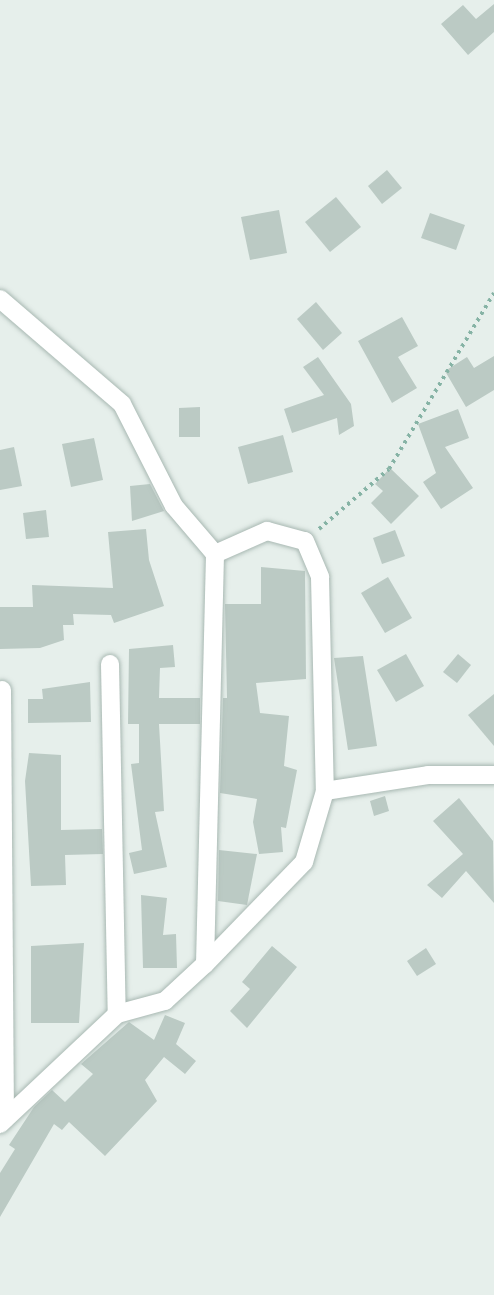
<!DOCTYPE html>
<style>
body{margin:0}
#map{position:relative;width:494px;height:1295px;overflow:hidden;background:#e6efeb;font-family:Helvetica,sans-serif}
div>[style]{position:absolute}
.building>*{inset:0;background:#bbcac4}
.path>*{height:4px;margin-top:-2px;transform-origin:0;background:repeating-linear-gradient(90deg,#86b3a5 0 3px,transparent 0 7.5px)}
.roads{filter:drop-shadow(0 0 2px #a8b8b2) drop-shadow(0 0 2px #a8b8b2)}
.street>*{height:18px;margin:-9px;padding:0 9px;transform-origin:9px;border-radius:9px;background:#fff}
span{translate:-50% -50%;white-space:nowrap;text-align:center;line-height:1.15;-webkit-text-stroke:5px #f7fbf9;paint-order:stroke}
</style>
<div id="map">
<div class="building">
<div style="clip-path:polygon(494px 4px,494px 32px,468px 55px,441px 24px,463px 5px,476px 19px)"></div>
<div style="clip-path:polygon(387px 170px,402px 188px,382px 204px,368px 186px)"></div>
<div style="clip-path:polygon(336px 197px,361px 227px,330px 252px,305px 222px)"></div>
<div style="clip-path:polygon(279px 210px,287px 253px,250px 260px,241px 217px)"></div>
<div style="clip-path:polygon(430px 213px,465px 225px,456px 250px,421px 238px)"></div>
<div style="clip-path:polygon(316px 302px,342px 333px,323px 350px,297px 319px)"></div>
<div style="clip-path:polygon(402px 317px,418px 346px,398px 357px,417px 388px,392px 403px,358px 341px)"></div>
<div style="clip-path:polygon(494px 356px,494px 390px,466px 407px,445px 371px,467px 357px,474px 368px)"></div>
<div style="clip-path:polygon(318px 357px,351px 404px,354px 426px,339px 435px,337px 418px,292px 433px,284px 409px,324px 395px,303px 367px)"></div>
<div style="clip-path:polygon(200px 407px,200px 437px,179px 437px,179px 408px)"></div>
<div style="clip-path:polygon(458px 409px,469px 438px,445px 447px,473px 488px,441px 509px,423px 482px,436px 473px,418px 424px)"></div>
<div style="clip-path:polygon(283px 435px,293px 472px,248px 484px,238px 447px)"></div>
<div style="clip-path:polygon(94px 438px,103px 480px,71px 487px,62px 444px)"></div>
<div style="clip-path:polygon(14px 447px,22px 486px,0 490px,0 450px)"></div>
<div style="clip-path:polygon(390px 468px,419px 496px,391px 524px,371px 503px,383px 491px,375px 484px)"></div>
<div style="clip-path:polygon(150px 484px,164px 511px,132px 521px,130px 486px)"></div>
<div style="clip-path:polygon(46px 510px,49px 537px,26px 539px,23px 513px)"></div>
<div style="clip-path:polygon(146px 529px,149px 560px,164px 606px,114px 623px,111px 615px,73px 614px,74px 625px,63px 625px,64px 640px,40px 648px,0 649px,0 607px,33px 607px,32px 585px,113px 588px,108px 532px)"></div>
<div style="clip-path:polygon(395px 530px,405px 556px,382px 564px,373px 538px)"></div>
<div style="clip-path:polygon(261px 567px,305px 571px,306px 679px,256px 683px,260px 713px,289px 716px,284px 766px,297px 770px,286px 828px,281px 827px,283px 852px,259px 854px,253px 822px,257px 799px,220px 793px,223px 698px,227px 698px,225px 604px,261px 604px)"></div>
<div style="clip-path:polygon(388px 577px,412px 618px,385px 633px,361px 593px)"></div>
<div style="clip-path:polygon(173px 645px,175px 667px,160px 668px,159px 698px,200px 698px,200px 724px,159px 724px,164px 811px,155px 812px,167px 867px,134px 874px,129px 853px,142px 850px,131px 764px,139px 763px,139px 724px,128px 724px,129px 649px)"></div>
<div style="clip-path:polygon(406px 654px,424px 686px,396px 702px,377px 670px)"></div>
<div style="clip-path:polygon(458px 654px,471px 665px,457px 683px,443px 672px)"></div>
<div style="clip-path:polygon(363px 656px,377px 746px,348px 750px,334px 658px)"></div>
<div style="clip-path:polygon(90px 682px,91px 722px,28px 723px,28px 699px,43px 699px,42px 689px)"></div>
<div style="clip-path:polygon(494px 694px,494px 746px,468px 715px)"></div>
<div style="clip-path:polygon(29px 753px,61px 755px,61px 830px,102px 829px,103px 854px,65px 855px,66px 885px,31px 886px,25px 781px)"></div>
<div style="clip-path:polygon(385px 796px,389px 811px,374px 816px,370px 801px)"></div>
<div style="clip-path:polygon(459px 798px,493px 841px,494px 903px,466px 871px,442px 898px,427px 885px,463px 854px,433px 821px)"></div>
<div style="clip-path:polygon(219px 850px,257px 854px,247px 905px,218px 901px)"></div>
<div style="clip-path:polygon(141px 895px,167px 898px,163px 935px,176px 934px,177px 968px,143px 968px)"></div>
<div style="clip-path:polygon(84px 943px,79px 1023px,31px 1023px,31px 946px)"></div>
<div style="clip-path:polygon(272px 946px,297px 967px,247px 1028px,230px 1011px,250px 989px,242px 982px)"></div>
<div style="clip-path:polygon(426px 948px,436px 964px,417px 976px,407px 961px)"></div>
<div style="clip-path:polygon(165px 1015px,185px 1023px,176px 1044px,196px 1061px,185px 1074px,164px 1057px,145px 1080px,157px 1101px,105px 1156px,69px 1122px,62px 1130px,54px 1124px,0 1217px,0 1173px,15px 1149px,9px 1145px,34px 1107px,52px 1090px,65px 1102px,93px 1074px,81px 1064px,129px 1022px,154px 1040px)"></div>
</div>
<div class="path">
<div style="left:319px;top:529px;width:92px;rotate:-40.6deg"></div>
<div style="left:389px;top:469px;width:205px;rotate:-59.2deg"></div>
</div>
<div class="roads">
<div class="street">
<div style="left:0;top:299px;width:161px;rotate:40.7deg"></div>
<div style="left:122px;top:404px;width:114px;rotate:63deg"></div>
<div style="left:174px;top:506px;width:63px;rotate:49.5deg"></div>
<div style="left:267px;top:531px;width:39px;rotate:15deg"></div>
<div style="left:305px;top:541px;width:39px;rotate:67deg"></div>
<div style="left:320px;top:577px;width:214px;rotate:88.7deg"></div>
<div style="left:325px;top:791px;width:74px;rotate:106.5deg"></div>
<div style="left:304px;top:862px;width:142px;rotate:134.1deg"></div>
<div style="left:205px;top:964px;width:410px;rotate:-88.6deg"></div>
<div style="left:215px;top:554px;width:57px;rotate:-23.9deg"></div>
<div style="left:110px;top:664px;width:350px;rotate:88.9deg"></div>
<div style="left:117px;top:1014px;width:50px;rotate:-15.2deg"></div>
<div style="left:165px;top:1001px;width:54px;rotate:-42.8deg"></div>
<div style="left:2px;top:690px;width:429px;rotate:89.6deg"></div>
<div style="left:325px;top:791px;width:104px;rotate:-8.8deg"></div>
<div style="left:428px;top:775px;width:66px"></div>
<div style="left:0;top:1124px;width:161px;rotate:-43.2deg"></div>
</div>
</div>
</div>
